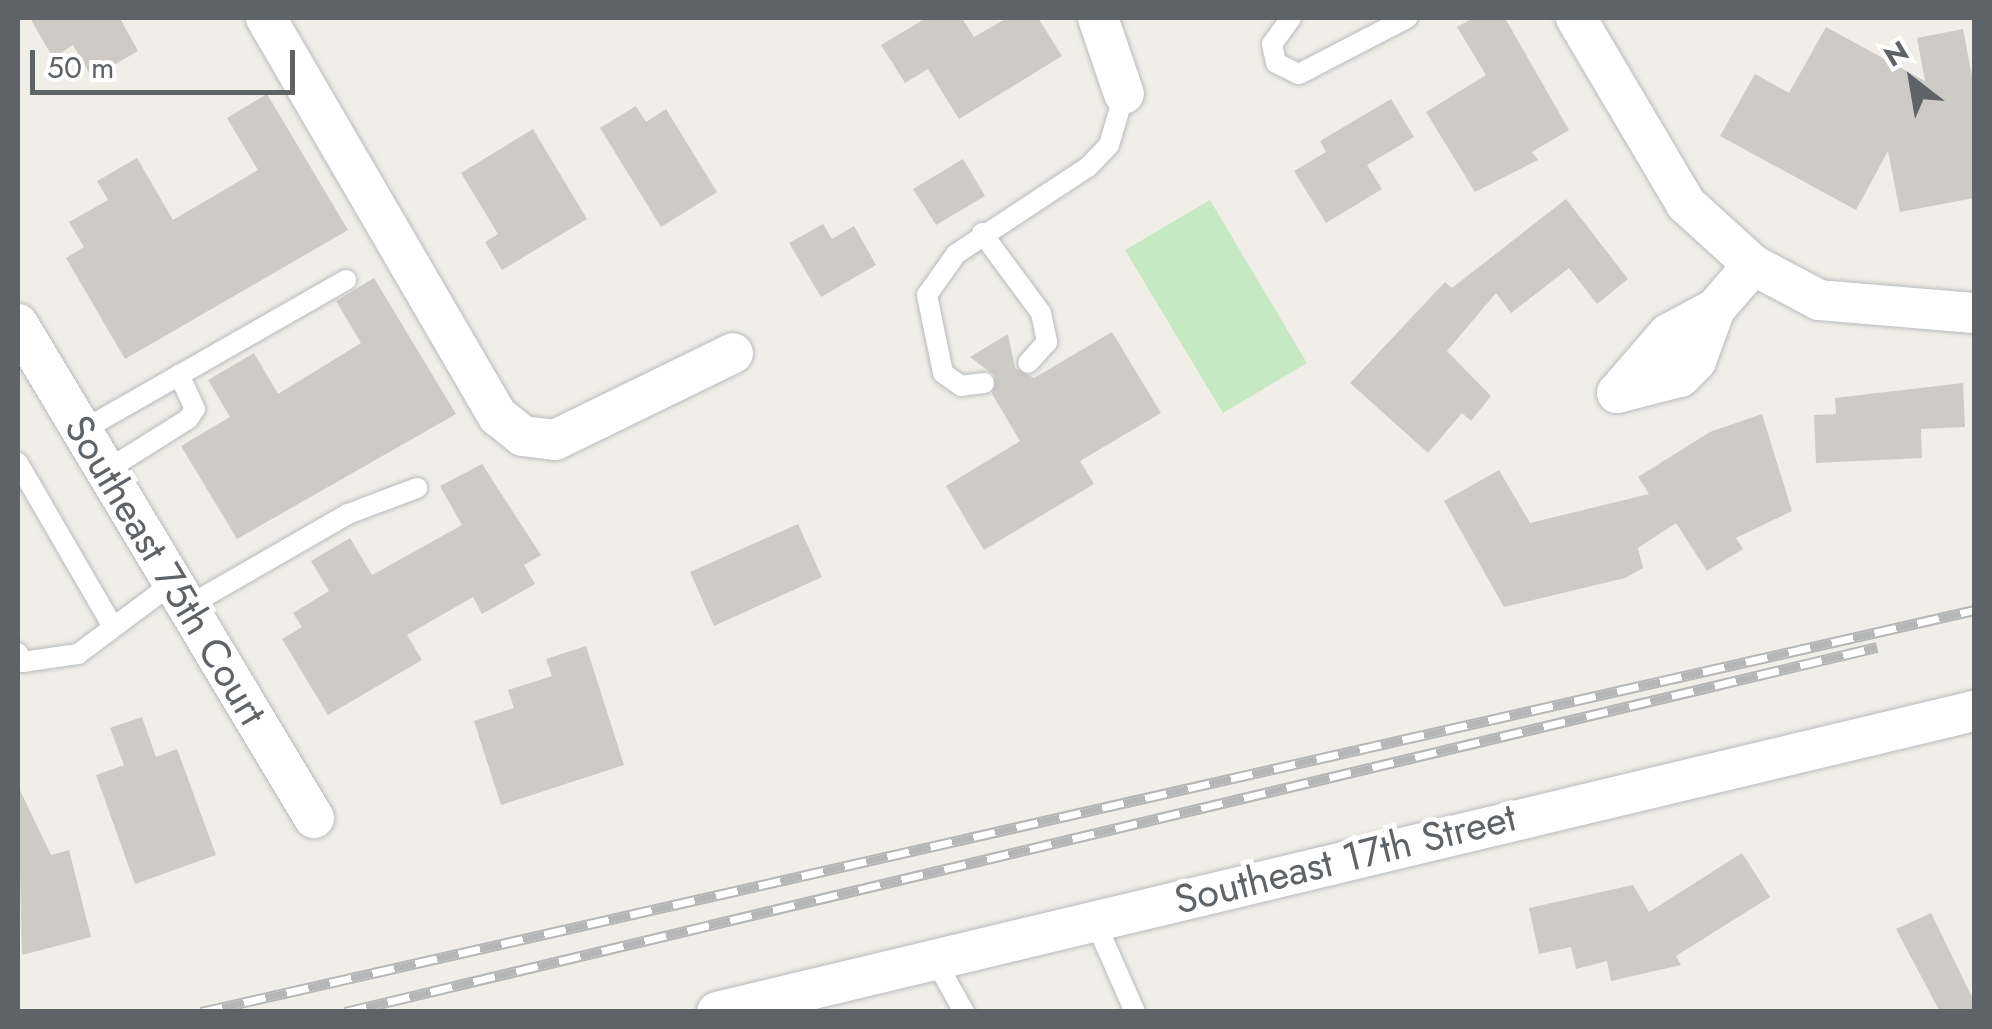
<!DOCTYPE html>
<style>
body{margin:0}
#map{position:relative;width:1992px;height:1029px;overflow:hidden;background:#f1eee7;font-family:Jost,sans-serif}
div>[style]{position:absolute}
.green>*{inset:0;background:#c6e9c3}
.building>*{inset:0;background:#cecbc6}
.roads{filter:drop-shadow(0 0 2px #b7babe) drop-shadow(0 0 2px #b7babe)}
.service>*{height:20px;margin:-10px;padding:0 10px;transform-origin:10px;border-radius:10px;background:#fff}
.minor>*{height:40px;margin:-20px;padding:0 20px;transform-origin:20px;border-radius:20px;background:#fff}
.rail>*{height:11px;margin-top:-5.5px;transform-origin:0;background:repeating-linear-gradient(90deg,#fff 0 22px,#b5b6b7 0 44px);box-sizing:border-box;border-block:2px solid #b5b6b7}
span{translate:-50% -50%;white-space:nowrap;text-align:center;line-height:1.15;-webkit-text-stroke:10px #fff;paint-order:stroke}
.street-label{font-size:40px;color:#5e6368}
.frame{position:absolute;inset:0;border:20px solid #5e6368;pointer-events:none}
.north{position:absolute;left:1862px;top:30px;width:100px;height:100px;-webkit-text-stroke:8px #fff;paint-order:stroke;rotate:329deg;font-size:28px;font-weight:700;line-height:40px;text-align:center;color:#5e6368}
.north::after{content:'';display:block;margin:auto;width:35px;height:45px;background:#5e6368;clip-path:polygon(50% 0,100% 100%,50% 72%,0 100%)}
.scale{position:absolute;left:30px;top:50px;width:265px;height:45px;box-sizing:border-box;border:5px solid #5e6368;border-top:0;padding-left:12px;font-size:30px;line-height:35px;white-space:nowrap;color:#5e6368;-webkit-text-stroke:8px #fff;paint-order:stroke}
</style>
<div id="map">
<div class="green">
<div style="clip-path:polygon(1210px 200px,1307px 363px,1223px 413px,1125px 250px)"></div>
</div>
<div class="building">
<div style="clip-path:polygon(30px 18px,120px 18px,138px 51px,92px 78px,73px 45px,53px 58px)"></div>
<div style="clip-path:polygon(926px 18px,962px 18px,974px 37px,1007px 18px,1038px 18px,1062px 56px,959px 119px,928px 69px,905px 83px,881px 45px)"></div>
<div style="clip-path:polygon(1473px 18px,1505px 18px,1569px 130px,1532px 152px,1538px 160px,1475px 192px,1426px 112px,1486px 75px,1457px 27px)"></div>
<div style="clip-path:polygon(1826px 27px,1925px 81px,1917px 38px,1963px 29px,1974px 87px,1974px 198px,1900px 212px,1888px 151px,1856px 210px,1720px 136px,1755px 74px,1789px 93px)"></div>
<div style="clip-path:polygon(267px 94px,348px 230px,125px 359px,66px 258px,84px 247px,69px 222px,108px 200px,97px 181px,137px 158px,173px 220px,258px 170px,227px 118px)"></div>
<div style="clip-path:polygon(1391px 99px,1414px 137px,1367px 165px,1382px 189px,1326px 223px,1294px 171px,1326px 152px,1320px 141px)"></div>
<div style="clip-path:polygon(636px 106px,646px 122px,666px 109px,717px 192px,661px 227px,600px 128px)"></div>
<div style="clip-path:polygon(533px 129px,587px 219px,502px 270px,485px 242px,498px 234px,461px 173px)"></div>
<div style="clip-path:polygon(963px 159px,985px 196px,936px 225px,913px 189px)"></div>
<div style="clip-path:polygon(1566px 199px,1628px 279px,1597px 304px,1569px 268px,1511px 313px,1496px 293px,1447px 351px,1491px 396px,1471px 421px,1462px 413px,1428px 453px,1350px 383px,1445px 282px,1452px 288px)"></div>
<div style="clip-path:polygon(823px 224px,832px 239px,854px 226px,876px 265px,821px 297px,789px 243px)"></div>
<div style="clip-path:polygon(374px 278px,456px 414px,237px 539px,181px 446px,230px 417px,208px 380px,254px 353px,278px 394px,361px 343px,336px 301px)"></div>
<div style="clip-path:polygon(1112px 332px,1161px 413px,1080px 461px,1094px 484px,984px 550px,946px 486px,1020px 441px,992px 394px,995px 376px,970px 357px,1008px 334px,1015px 368px,1034px 378px)"></div>
<div style="clip-path:polygon(1963px 383px,1965px 427px,1921px 429px,1922px 458px,1816px 463px,1814px 415px,1836px 414px,1835px 398px)"></div>
<div style="clip-path:polygon(1762px 414px,1792px 511px,1736px 538px,1743px 549px,1707px 571px,1676px 523px,1638px 548px,1643px 568px,1625px 578px,1504px 607px,1444px 501px,1499px 470px,1530px 523px,1649px 494px,1638px 477px,1710px 432px)"></div>
<div style="clip-path:polygon(482px 464px,541px 555px,524px 565px,535px 584px,482px 614px,473px 597px,407px 635px,422px 660px,328px 715px,282px 639px,302px 627px,293px 613px,329px 591px,311px 561px,350px 538px,372px 575px,462px 525px,440px 486px)"></div>
<div style="clip-path:polygon(798px 524px,822px 577px,714px 626px,690px 572px)"></div>
<div style="clip-path:polygon(586px 646px,624px 765px,501px 805px,474px 721px,514px 708px,508px 690px,552px 676px,546px 659px)"></div>
<div style="clip-path:polygon(142px 717px,156px 757px,177px 749px,216px 855px,135px 884px,96px 775px,124px 765px,110px 728px)"></div>
<div style="clip-path:polygon(18px 786px,51px 855px,69px 850px,91px 937px,22px 955px)"></div>
<div style="clip-path:polygon(1742px 853px,1770px 897px,1676px 956px,1681px 965px,1611px 981px,1607px 961px,1576px 969px,1571px 947px,1539px 954px,1529px 908px,1633px 885px,1649px 912px)"></div>
<div style="clip-path:polygon(1931px 913px,1974px 1001px,1974px 1012px,1940px 1012px,1896px 929px)"></div>
</div>
<div class="roads">
<div class="service">
<div style="left:1291px;top:18px;width:32px;rotate:126deg"></div>
<div style="left:1272px;top:44px;width:19px;rotate:78deg"></div>
<div style="left:1276px;top:63px;width:25px;rotate:26deg"></div>
<div style="left:1299px;top:74px;width:122px;rotate:-27.4deg"></div>
<div style="left:982px;top:233px;width:99px;rotate:53.6deg"></div>
<div style="left:1041px;top:313px;width:30px;rotate:78deg"></div>
<div style="left:1047px;top:342px;width:28px;rotate:132deg"></div>
<div style="left:984px;top:383px;width:23px;rotate:173deg"></div>
<div style="left:961px;top:386px;width:22px;rotate:-144deg"></div>
<div style="left:943px;top:373px;width:80px;rotate:-101.6deg"></div>
<div style="left:927px;top:295px;width:50px;rotate:-54.7deg"></div>
<div style="left:956px;top:254px;width:158px;rotate:-33.4deg"></div>
<div style="left:1088px;top:167px;width:30px;rotate:-46deg"></div>
<div style="left:1109px;top:145px;width:53px;rotate:-73.6deg"></div>
<div style="left:83px;top:430px;width:303px;rotate:-29.7deg"></div>
<div style="left:18px;top:463px;width:187px;rotate:59.9deg"></div>
<div style="left:107px;top:470px;width:96px;rotate:-32.2deg"></div>
<div style="left:188px;top:419px;width:12px;rotate:-55deg"></div>
<div style="left:195px;top:409px;width:38px;rotate:-115deg"></div>
<div style="left:188px;top:606px;width:185px;rotate:-29.9deg"></div>
<div style="left:348px;top:514px;width:74px;rotate:-20.6deg"></div>
<div style="left:18px;top:653px;width:10px;rotate:61deg"></div>
<div style="left:23px;top:662px;width:56px;rotate:-8.3deg"></div>
<div style="left:78px;top:654px;width:119px;rotate:-36.8deg"></div>
<div style="left:1094px;top:919px;width:102px;rotate:66.2deg"></div>
<div style="left:934px;top:958px;width:62px;rotate:60.9deg"></div>
</div>
<div class="minor">
<div style="left:266px;top:18px;width:461px;rotate:59.8deg"></div>
<div style="left:498px;top:416px;width:32px;rotate:39deg"></div>
<div style="left:523px;top:436px;width:32px;rotate:7deg"></div>
<div style="left:555px;top:440px;width:198px;rotate:-26deg"></div>
<div style="left:1098px;top:18px;width:80px;rotate:71.1deg"></div>
<div style="left:1576px;top:18px;width:216px;rotate:59.4deg"></div>
<div style="left:1686px;top:204px;width:91px;rotate:42.3deg"></div>
<div style="left:1753px;top:265px;width:75px;rotate:27.9deg"></div>
<div style="left:1819px;top:300px;width:156px;rotate:4.8deg"></div>
<div style="left:1715px;top:309px;width:53px;rotate:152deg"></div>
<div style="left:1668px;top:334px;width:78px;rotate:130.8deg"></div>
<div style="left:1617px;top:393px;width:65px;rotate:-14.3deg"></div>
<div style="left:1680px;top:377px;width:23px;rotate:-45deg"></div>
<div style="left:1696px;top:361px;width:55px;rotate:-69.9deg"></div>
<div style="left:1715px;top:309px;width:58px;rotate:-49.2deg"></div>
<div style="left:18px;top:324px;width:576px;rotate:59.07deg"></div>
<div style="left:717px;top:1012px;width:1293px;rotate:-13.47deg"></div>
</div>
</div>
<div class="rail">
<div style="left:201px;top:1012px;width:1818px;rotate:-12.77deg"></div>
<div style="left:345px;top:1012px;width:1575px;rotate:-13.4deg"></div>
</div>
<div class="street-label">
<span style="left:166px;top:570px;rotate:59deg">Southeast 75th Court</span>
<span style="left:1345px;top:858px;rotate:-14deg">Southeast 17th Street</span>
</div>
<div class="frame"></div>
<div class="north">N</div>
<div class="scale">50 m</div>
</div>
